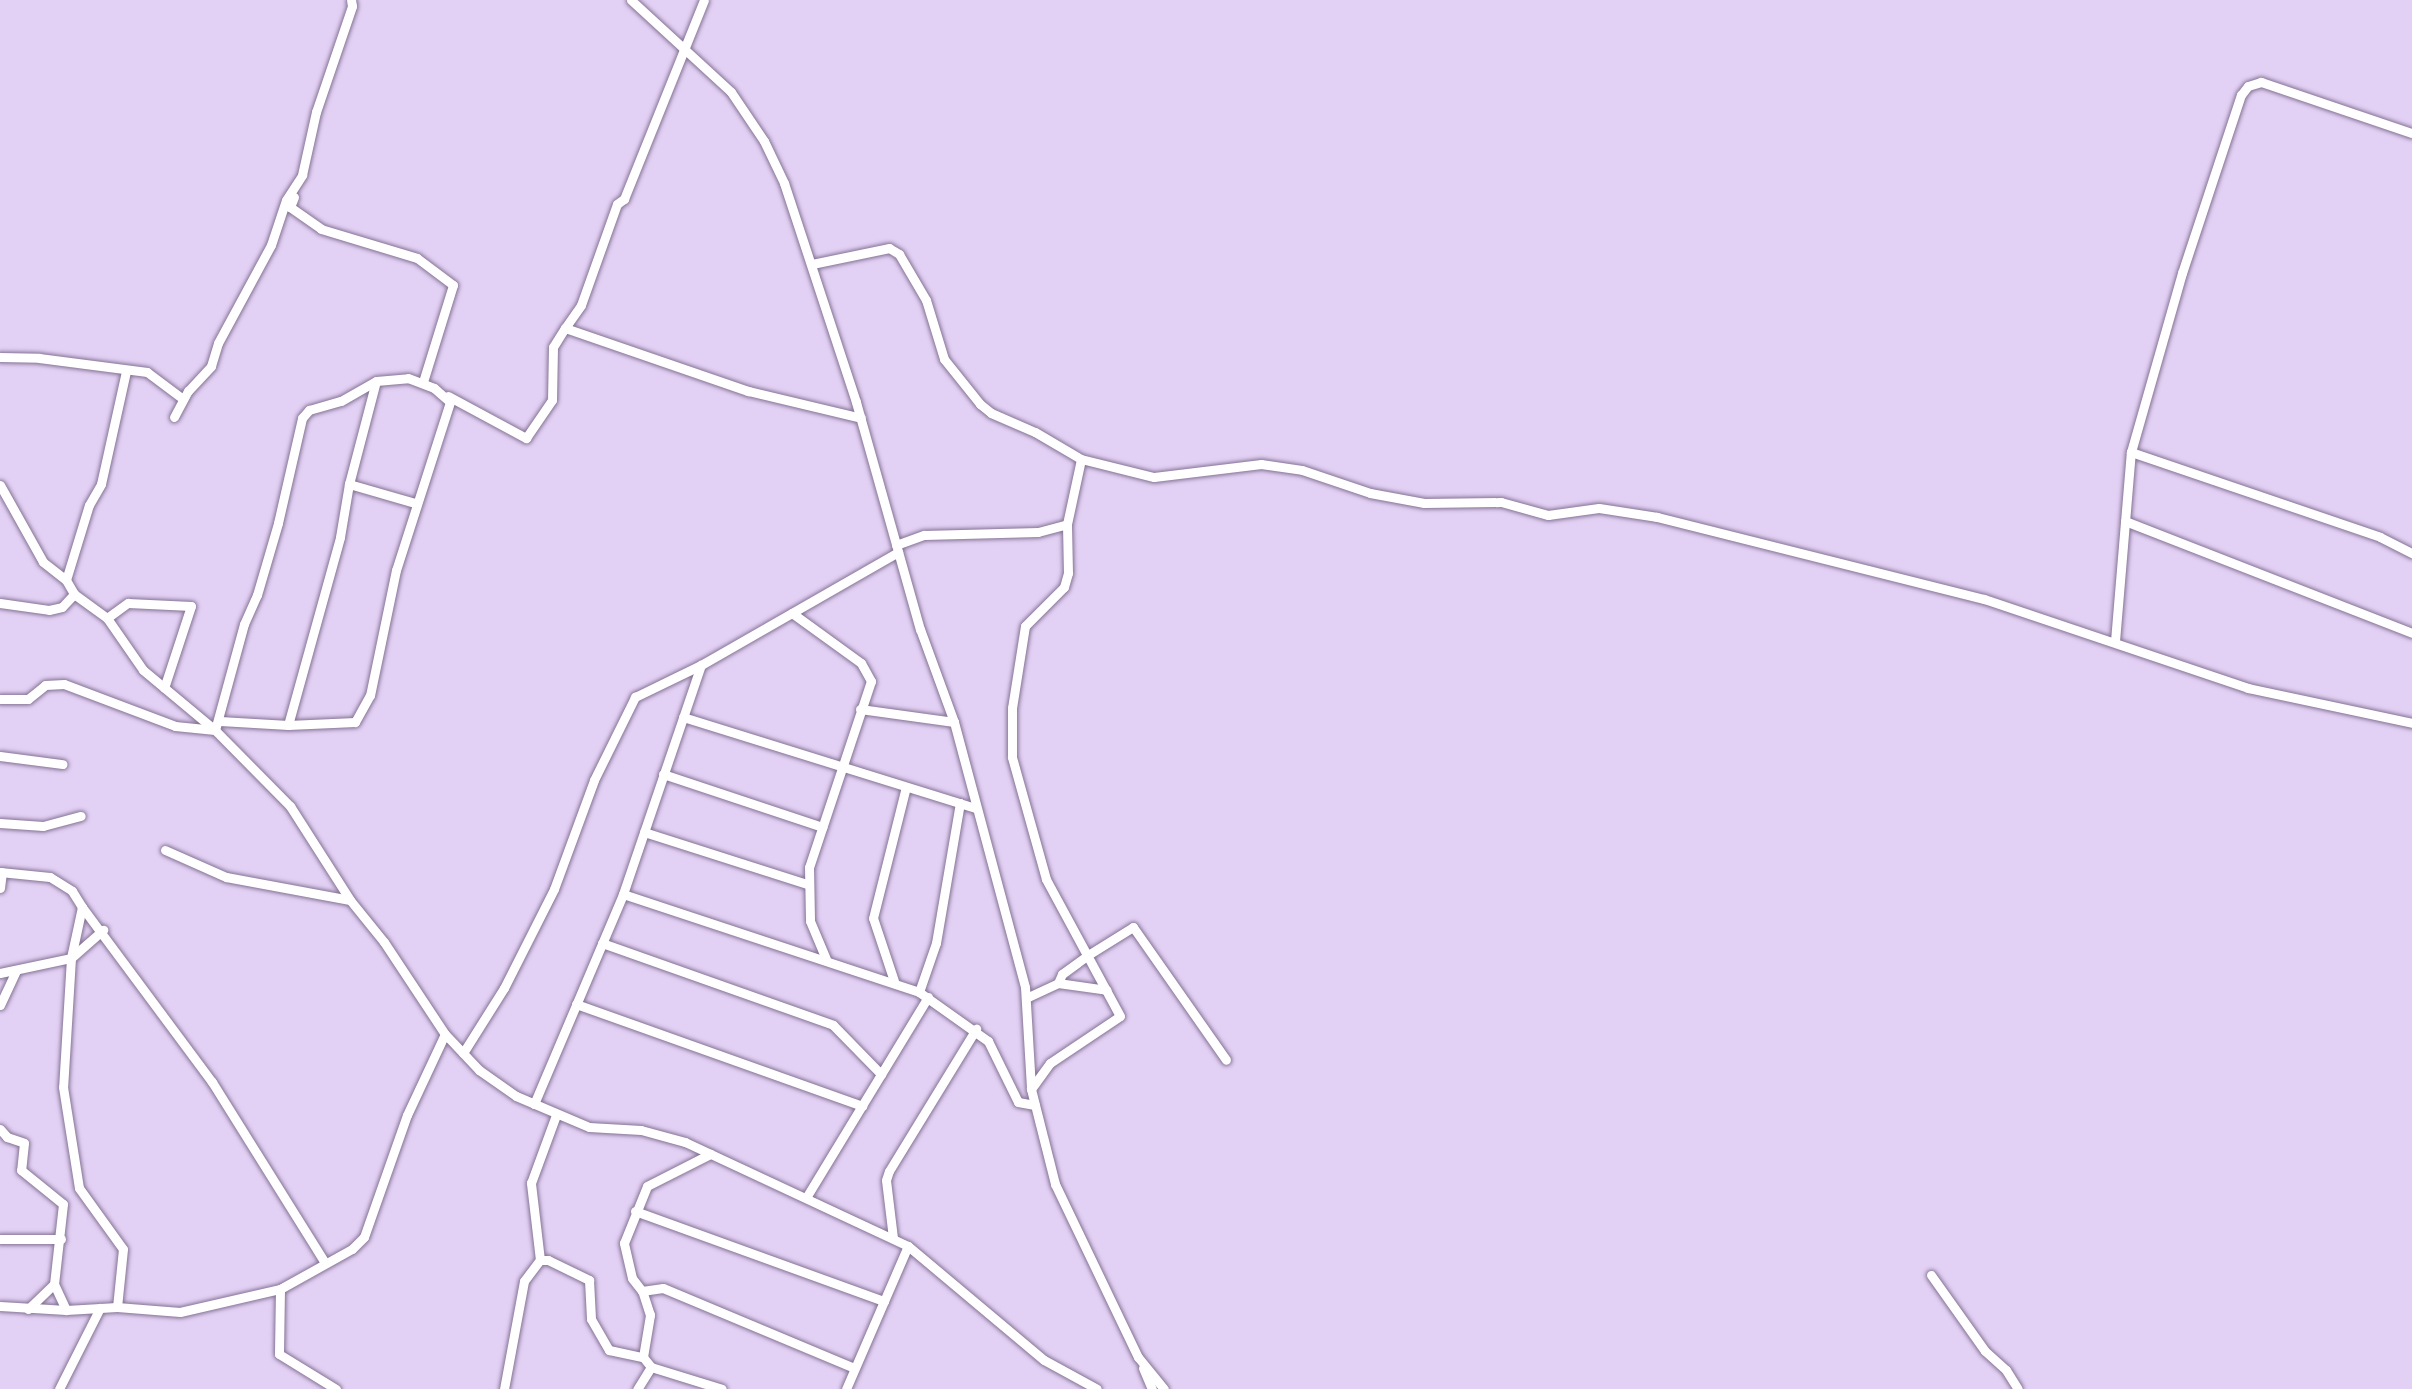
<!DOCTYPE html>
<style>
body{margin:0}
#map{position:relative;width:2412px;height:1389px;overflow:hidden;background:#e3d1f5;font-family:Karla,sans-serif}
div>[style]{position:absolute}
.roads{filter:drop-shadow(0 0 2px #847394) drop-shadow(0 0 2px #847394)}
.street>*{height:9px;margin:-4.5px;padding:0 4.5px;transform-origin:4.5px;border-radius:4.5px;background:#fff}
span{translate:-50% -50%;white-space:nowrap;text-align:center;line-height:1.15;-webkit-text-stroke:7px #e3d1f5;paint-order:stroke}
</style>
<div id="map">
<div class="roads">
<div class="street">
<div style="left:631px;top:0;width:136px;rotate:42.6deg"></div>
<div style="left:731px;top:92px;width:59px;rotate:56deg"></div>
<div style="left:764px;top:141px;width:47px;rotate:64.5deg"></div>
<div style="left:784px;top:183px;width:231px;rotate:71.8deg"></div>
<div style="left:856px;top:402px;width:236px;rotate:74.3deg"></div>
<div style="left:920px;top:629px;width:99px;rotate:69.9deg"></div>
<div style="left:954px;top:722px;width:274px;rotate:75deg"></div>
<div style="left:1025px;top:987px;width:102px;rotate:86.6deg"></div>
<div style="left:1031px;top:1089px;width:98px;rotate:75.8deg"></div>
<div style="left:1055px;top:1184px;width:192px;rotate:64.4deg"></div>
<div style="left:1138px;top:1357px;width:41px;rotate:50.9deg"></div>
<div style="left:294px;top:197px;width:11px;rotate:112deg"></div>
<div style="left:290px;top:207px;width:38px;rotate:35deg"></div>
<div style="left:321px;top:229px;width:100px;rotate:16.8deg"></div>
<div style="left:417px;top:258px;width:45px;rotate:36.9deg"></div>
<div style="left:453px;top:285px;width:102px;rotate:107.2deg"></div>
<div style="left:812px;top:264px;width:79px;rotate:-11.7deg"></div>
<div style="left:889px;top:248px;width:12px;rotate:31deg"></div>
<div style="left:899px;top:254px;width:53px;rotate:59.6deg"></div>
<div style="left:926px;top:300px;width:62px;rotate:73deg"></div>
<div style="left:944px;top:359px;width:58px;rotate:51.3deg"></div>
<div style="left:980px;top:404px;width:14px;rotate:39deg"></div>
<div style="left:991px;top:413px;width:48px;rotate:23.4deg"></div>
<div style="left:1035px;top:432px;width:53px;rotate:30.4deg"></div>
<div style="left:1081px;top:459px;width:75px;rotate:13.9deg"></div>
<div style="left:1154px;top:477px;width:108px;rotate:-6.9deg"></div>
<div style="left:1261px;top:464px;width:41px;rotate:8.3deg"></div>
<div style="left:1302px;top:470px;width:72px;rotate:18.7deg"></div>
<div style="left:1370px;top:493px;width:55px;rotate:10.5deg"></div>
<div style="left:1424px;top:503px;width:77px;rotate:-0.7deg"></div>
<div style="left:1501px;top:502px;width:49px;rotate:15.5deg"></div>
<div style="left:1548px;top:515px;width:51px;rotate:-7.8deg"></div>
<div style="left:1599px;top:508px;width:59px;rotate:8.8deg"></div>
<div style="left:1657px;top:517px;width:337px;rotate:14.1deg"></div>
<div style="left:1984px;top:599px;width:279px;rotate:18.6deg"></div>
<div style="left:2248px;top:688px;width:168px;rotate:12deg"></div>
<div style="left:565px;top:328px;width:28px;rotate:-55deg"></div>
<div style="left:581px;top:305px;width:107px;rotate:-70.4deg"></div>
<div style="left:617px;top:204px;width:9px;rotate:-36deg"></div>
<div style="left:624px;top:199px;width:214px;rotate:-68.1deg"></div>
<div style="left:0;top:357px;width:39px;rotate:1deg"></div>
<div style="left:39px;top:358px;width:109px;rotate:7.4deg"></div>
<div style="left:147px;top:372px;width:45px;rotate:36.9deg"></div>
<div style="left:448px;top:396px;width:89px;rotate:28.3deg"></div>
<div style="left:526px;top:438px;width:46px;rotate:-55.6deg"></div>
<div style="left:552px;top:400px;width:53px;rotate:-88.9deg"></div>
<div style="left:553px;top:347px;width:22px;rotate:-58deg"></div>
<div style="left:565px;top:328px;width:194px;rotate:19deg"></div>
<div style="left:748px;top:391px;width:116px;rotate:13.4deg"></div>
<div style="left:174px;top:417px;width:30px;rotate:-62deg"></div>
<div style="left:188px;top:391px;width:34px;rotate:-47deg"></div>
<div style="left:211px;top:366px;width:24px;rotate:-73deg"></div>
<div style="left:218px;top:343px;width:111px;rotate:-61.6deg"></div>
<div style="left:271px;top:245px;width:47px;rotate:-71.6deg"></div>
<div style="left:286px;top:200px;width:30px;rotate:-57deg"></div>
<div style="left:302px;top:175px;width:65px;rotate:-77.5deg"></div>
<div style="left:316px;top:112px;width:112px;rotate:-71.2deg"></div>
<div style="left:352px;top:6px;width:6px;rotate:-99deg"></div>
<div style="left:2131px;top:452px;width:263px;rotate:18.8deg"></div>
<div style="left:2380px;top:537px;width:36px;rotate:27deg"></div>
<div style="left:349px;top:484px;width:69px;rotate:16.1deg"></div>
<div style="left:0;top:485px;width:88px;rotate:60.8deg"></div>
<div style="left:43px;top:562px;width:29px;rotate:38deg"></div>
<div style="left:66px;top:580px;width:16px;rotate:60deg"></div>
<div style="left:74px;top:594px;width:41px;rotate:36deg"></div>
<div style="left:107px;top:618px;width:63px;rotate:55.3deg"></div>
<div style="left:143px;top:670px;width:94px;rotate:39.8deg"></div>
<div style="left:215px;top:730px;width:107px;rotate:45.4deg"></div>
<div style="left:290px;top:806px;width:112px;rotate:57.4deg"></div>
<div style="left:350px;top:900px;width:54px;rotate:51deg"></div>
<div style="left:384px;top:942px;width:110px;rotate:56.5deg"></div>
<div style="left:445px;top:1034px;width:50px;rotate:46.6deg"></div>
<div style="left:479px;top:1070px;width:45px;rotate:35.1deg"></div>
<div style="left:516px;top:1096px;width:79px;rotate:23deg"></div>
<div style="left:589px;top:1127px;width:52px;rotate:3.3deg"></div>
<div style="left:641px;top:1130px;width:46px;rotate:15.3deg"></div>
<div style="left:685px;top:1142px;width:246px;rotate:25deg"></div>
<div style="left:908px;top:1246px;width:177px;rotate:40deg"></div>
<div style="left:1044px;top:1360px;width:60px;rotate:28.7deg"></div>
<div style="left:2125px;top:521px;width:308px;rotate:21.3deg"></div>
<div style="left:896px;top:545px;width:30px;rotate:-20deg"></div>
<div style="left:924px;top:535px;width:114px;rotate:-1.5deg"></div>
<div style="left:1038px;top:532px;width:30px;rotate:-15deg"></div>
<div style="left:66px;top:580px;width:78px;rotate:-73deg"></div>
<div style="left:89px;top:505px;width:24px;rotate:-60deg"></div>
<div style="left:101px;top:484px;width:116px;rotate:-77.5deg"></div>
<div style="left:0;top:603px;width:49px;rotate:8.1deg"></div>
<div style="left:49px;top:610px;width:13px;rotate:-13deg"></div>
<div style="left:62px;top:607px;width:18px;rotate:-47deg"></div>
<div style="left:792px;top:613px;width:85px;rotate:35.9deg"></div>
<div style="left:861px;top:663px;width:21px;rotate:61deg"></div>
<div style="left:871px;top:681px;width:196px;rotate:108.4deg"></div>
<div style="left:809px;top:867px;width:54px;rotate:88.9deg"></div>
<div style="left:810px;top:921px;width:41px;rotate:67.2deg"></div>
<div style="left:107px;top:618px;width:26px;rotate:-36deg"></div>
<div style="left:128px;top:603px;width:63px;rotate:2.7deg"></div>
<div style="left:191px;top:606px;width:86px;rotate:108.2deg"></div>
<div style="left:2115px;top:641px;width:190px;rotate:-85.2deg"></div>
<div style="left:2131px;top:452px;width:186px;rotate:-74.1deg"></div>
<div style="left:2182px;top:273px;width:188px;rotate:-71.7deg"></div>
<div style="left:2241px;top:95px;width:11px;rotate:-52deg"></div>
<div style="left:2248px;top:86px;width:14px;rotate:-17deg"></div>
<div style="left:2261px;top:82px;width:159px;rotate:18.7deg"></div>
<div style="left:0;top:699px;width:28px"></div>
<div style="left:28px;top:699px;width:22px;rotate:-39deg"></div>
<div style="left:45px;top:685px;width:19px;rotate:-3deg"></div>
<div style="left:64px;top:684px;width:119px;rotate:20.7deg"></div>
<div style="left:175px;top:726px;width:40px;rotate:5.7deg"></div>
<div style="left:860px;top:709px;width:95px;rotate:7.9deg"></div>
<div style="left:683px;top:717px;width:307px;rotate:17.3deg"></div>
<div style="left:288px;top:725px;width:195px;rotate:-74.5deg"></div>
<div style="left:340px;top:537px;width:54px;rotate:-80.4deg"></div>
<div style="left:349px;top:484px;width:106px;rotate:-75.3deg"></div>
<div style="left:215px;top:730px;width:110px;rotate:-74.7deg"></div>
<div style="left:244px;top:624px;width:32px;rotate:-66deg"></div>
<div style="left:257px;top:595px;width:75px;rotate:-73.7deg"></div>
<div style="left:278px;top:523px;width:108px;rotate:-77.1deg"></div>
<div style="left:302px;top:418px;width:11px;rotate:-49deg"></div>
<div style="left:309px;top:410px;width:33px;rotate:-16deg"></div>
<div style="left:341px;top:401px;width:40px;rotate:-29.7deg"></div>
<div style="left:376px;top:381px;width:32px;rotate:-5deg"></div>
<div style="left:408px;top:378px;width:28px;rotate:21deg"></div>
<div style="left:434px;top:388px;width:21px;rotate:41deg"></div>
<div style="left:450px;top:402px;width:176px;rotate:107.8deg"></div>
<div style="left:396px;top:570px;width:128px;rotate:101.7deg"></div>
<div style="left:370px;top:695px;width:31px;rotate:119deg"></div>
<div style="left:355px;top:722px;width:67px;rotate:177.4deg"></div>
<div style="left:288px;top:725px;width:68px;rotate:-176.6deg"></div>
<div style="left:0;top:756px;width:63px;rotate:7.4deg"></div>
<div style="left:663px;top:774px;width:168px;rotate:18.4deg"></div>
<div style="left:0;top:823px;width:43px;rotate:4deg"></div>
<div style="left:43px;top:826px;width:39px;rotate:-15deg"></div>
<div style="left:644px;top:832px;width:171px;rotate:17.7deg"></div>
<div style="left:165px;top:850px;width:67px;rotate:23.9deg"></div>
<div style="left:226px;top:877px;width:126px;rotate:10.5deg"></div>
<div style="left:0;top:872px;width:50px;rotate:5.7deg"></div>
<div style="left:50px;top:877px;width:26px;rotate:32deg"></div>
<div style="left:72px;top:891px;width:19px;rotate:58deg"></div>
<div style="left:82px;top:907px;width:52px;rotate:102.2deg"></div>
<div style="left:71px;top:958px;width:129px;rotate:93.5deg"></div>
<div style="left:63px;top:1087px;width:102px;rotate:81deg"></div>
<div style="left:79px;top:1188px;width:75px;rotate:54.2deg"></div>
<div style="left:123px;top:1249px;width:58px;rotate:95.9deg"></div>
<div style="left:0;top:888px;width:16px;rotate:-83deg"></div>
<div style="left:623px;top:894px;width:312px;rotate:18.3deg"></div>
<div style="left:919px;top:992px;width:85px;rotate:35.4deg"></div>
<div style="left:988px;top:1041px;width:68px;rotate:63.8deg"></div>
<div style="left:1018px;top:1102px;width:17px;rotate:10deg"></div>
<div style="left:82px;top:907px;width:218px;rotate:53.4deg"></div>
<div style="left:212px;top:1082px;width:213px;rotate:58deg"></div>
<div style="left:602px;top:943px;width:245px;rotate:19.5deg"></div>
<div style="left:833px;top:1025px;width:69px;rotate:45.6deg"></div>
<div style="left:0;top:973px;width:73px;rotate:-11.9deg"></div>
<div style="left:71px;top:958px;width:43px;rotate:-41.2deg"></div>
<div style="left:894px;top:981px;width:66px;rotate:-108.4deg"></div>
<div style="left:873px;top:918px;width:135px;rotate:-75.9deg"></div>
<div style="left:1058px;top:983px;width:10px;rotate:-66deg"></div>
<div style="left:1062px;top:974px;width:32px;rotate:-36deg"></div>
<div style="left:1088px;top:955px;width:53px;rotate:-31.9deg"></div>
<div style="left:1133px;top:927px;width:162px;rotate:55deg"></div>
<div style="left:919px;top:992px;width:52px;rotate:-70.9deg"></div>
<div style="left:936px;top:943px;width:142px;rotate:-80.3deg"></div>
<div style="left:1026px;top:998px;width:35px;rotate:-25deg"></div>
<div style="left:1058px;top:983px;width:49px;rotate:8.1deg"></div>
<div style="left:576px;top:1004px;width:304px;rotate:19.6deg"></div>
<div style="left:0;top:1005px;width:38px;rotate:-65deg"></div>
<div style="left:463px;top:1053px;width:77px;rotate:-57.8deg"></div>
<div style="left:504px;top:988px;width:111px;rotate:-63.2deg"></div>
<div style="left:554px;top:889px;width:116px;rotate:-69.8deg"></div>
<div style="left:594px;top:780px;width:93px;rotate:-63.7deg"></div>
<div style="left:635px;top:697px;width:73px;rotate:-25.9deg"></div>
<div style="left:701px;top:665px;width:227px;rotate:-29.8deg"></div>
<div style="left:1031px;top:1089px;width:32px;rotate:-54deg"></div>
<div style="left:1050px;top:1063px;width:84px;rotate:-33.9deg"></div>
<div style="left:1120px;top:1016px;width:156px;rotate:-118.4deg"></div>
<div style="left:1046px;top:879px;width:127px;rotate:-105.6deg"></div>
<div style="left:1012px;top:757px;width:49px;rotate:-90deg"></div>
<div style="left:1012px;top:708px;width:83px;rotate:-81deg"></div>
<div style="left:1025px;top:626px;width:55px;rotate:-45deg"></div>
<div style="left:1064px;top:587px;width:15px;rotate:-74deg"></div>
<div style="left:1068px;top:573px;width:49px;rotate:-91.2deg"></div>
<div style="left:1067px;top:524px;width:66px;rotate:-77.8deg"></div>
<div style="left:534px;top:1104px;width:228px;rotate:-67deg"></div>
<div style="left:623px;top:894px;width:242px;rotate:-71.2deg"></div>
<div style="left:0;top:1129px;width:11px;rotate:49deg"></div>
<div style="left:7px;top:1137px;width:18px;rotate:19deg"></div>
<div style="left:24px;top:1143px;width:27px;rotate:96deg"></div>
<div style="left:21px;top:1170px;width:54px;rotate:39deg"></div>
<div style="left:63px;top:1204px;width:81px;rotate:96.4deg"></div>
<div style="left:54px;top:1284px;width:36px;rotate:136deg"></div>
<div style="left:807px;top:1196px;width:233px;rotate:-58.7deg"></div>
<div style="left:635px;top:1211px;width:265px;rotate:19.9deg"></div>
<div style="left:893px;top:1238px;width:58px;rotate:-96.9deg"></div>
<div style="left:886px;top:1180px;width:9px;rotate:-72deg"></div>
<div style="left:889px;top:1171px;width:167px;rotate:-58.5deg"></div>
<div style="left:0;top:1239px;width:61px"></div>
<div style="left:540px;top:1260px;width:8px"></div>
<div style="left:548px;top:1260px;width:46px;rotate:26deg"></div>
<div style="left:589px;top:1280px;width:39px;rotate:87deg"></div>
<div style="left:591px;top:1319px;width:36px;rotate:60deg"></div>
<div style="left:609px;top:1350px;width:35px;rotate:12deg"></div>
<div style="left:643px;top:1357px;width:13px;rotate:51deg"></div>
<div style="left:651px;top:1367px;width:26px;rotate:122deg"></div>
<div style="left:540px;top:1260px;width:78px;rotate:-96.7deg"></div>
<div style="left:531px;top:1183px;width:72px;rotate:-69.8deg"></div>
<div style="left:1931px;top:1275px;width:93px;rotate:54.6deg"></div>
<div style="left:1985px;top:1351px;width:28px;rotate:42deg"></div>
<div style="left:2006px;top:1370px;width:22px;rotate:58deg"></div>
<div style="left:54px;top:1284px;width:29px;rotate:65deg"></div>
<div style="left:280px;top:1289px;width:65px;rotate:90.9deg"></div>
<div style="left:279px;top:1354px;width:67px;rotate:31.6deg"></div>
<div style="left:642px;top:1291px;width:21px;rotate:-8deg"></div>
<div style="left:663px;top:1288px;width:207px;rotate:22.7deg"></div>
<div style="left:0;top:1306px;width:66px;rotate:3.5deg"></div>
<div style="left:66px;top:1310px;width:51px;rotate:-3.4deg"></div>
<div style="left:117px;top:1307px;width:63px;rotate:4.5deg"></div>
<div style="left:180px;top:1312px;width:103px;rotate:-13deg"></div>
<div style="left:280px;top:1289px;width:82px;rotate:-29.1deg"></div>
<div style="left:352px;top:1249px;width:17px;rotate:-45deg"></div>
<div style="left:364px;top:1237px;width:129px;rotate:-70.6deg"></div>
<div style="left:407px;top:1115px;width:89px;rotate:-64.9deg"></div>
<div style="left:643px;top:1357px;width:43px;rotate:-80.5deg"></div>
<div style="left:650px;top:1315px;width:25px;rotate:-108deg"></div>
<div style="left:642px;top:1291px;width:16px;rotate:-128deg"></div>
<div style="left:632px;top:1278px;width:36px;rotate:-103deg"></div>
<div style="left:624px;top:1243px;width:61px;rotate:-68deg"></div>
<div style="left:647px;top:1186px;width:71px;rotate:-26.9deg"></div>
<div style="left:651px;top:1367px;width:74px;rotate:17.2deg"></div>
<div style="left:1143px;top:1368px;width:23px;rotate:67deg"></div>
<div style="left:59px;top:1389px;width:91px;rotate:-63.2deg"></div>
<div style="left:504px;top:1389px;width:110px;rotate:-79.5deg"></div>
<div style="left:524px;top:1281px;width:26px;rotate:-53deg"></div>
<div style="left:846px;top:1389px;width:156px;rotate:-66.6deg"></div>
</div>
</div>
</div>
